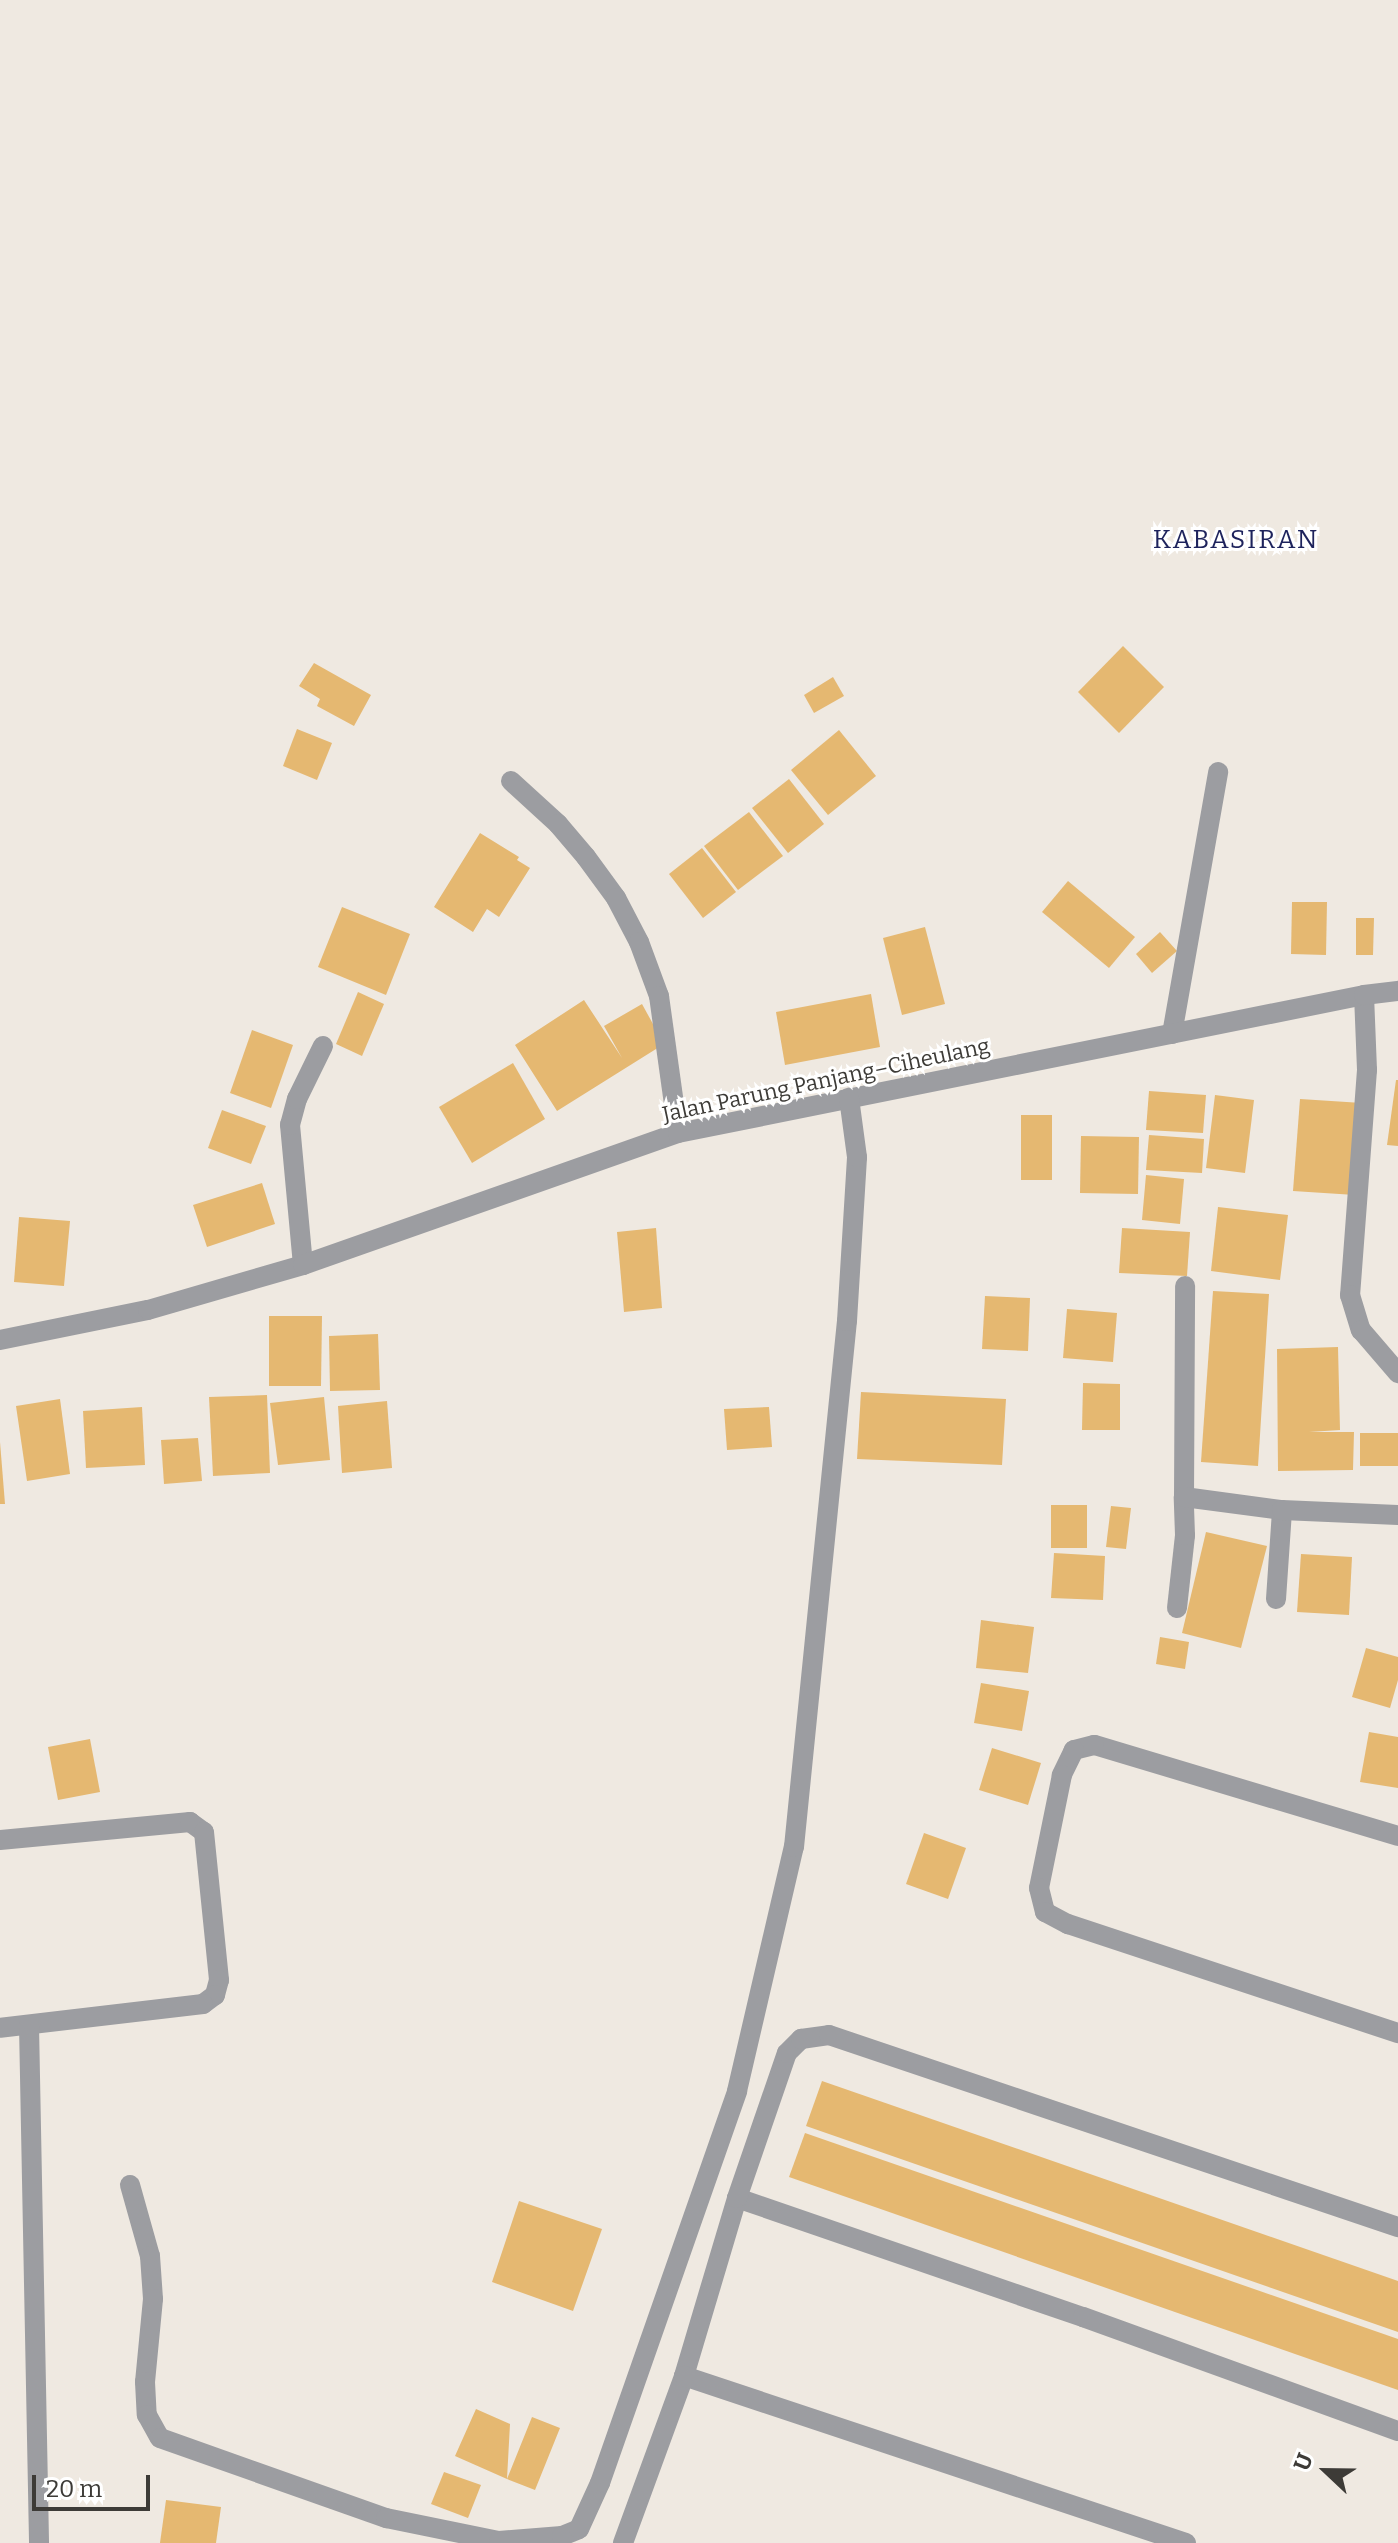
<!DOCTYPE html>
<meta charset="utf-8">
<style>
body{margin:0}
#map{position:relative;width:1398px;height:2543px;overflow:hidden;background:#efe9e1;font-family:Bitter,serif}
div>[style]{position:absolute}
.building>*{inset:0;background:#e5b871}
.minor>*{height:20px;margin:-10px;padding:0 10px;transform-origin:10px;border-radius:10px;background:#9c9da1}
span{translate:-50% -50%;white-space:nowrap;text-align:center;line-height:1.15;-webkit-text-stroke:6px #fff;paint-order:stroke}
.street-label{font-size:22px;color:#3d3b37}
.quarter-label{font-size:26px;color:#1e235c;letter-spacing:2px}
.north{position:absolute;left:1286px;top:2431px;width:80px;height:80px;-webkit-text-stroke:6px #fff;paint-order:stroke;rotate:292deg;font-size:22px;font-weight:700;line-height:32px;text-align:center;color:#3d3b37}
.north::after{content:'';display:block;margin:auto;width:28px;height:36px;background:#3d3b37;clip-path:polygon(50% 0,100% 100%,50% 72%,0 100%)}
.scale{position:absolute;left:32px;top:2475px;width:118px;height:36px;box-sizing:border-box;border:4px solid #3d3b37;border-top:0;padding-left:10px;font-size:24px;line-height:28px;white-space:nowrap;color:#3d3b37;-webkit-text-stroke:6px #fff;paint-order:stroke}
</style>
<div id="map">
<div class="building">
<div style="clip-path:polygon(1123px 646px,1164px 687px,1119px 733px,1078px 692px)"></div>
<div style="clip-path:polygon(314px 663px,371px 695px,354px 726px,317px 706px,320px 699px,299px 686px)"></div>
<div style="clip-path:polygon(833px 677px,844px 696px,814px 713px,804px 695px)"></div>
<div style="clip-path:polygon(297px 729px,332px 743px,317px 780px,283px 766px)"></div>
<div style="clip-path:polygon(839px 730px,876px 776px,828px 815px,791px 770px)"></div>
<div style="clip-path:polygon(789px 779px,824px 824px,788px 853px,752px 808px)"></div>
<div style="clip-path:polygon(749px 812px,783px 856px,738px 890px,704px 846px)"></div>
<div style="clip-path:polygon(480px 833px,519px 857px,517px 860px,530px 868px,499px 917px,487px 909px,473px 932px,434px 907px)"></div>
<div style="clip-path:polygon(702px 848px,736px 892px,703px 918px,669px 874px)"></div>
<div style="clip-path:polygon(1068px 881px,1135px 937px,1109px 968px,1042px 912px)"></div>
<div style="clip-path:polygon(1292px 902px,1327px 902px,1326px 955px,1291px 954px)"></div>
<div style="clip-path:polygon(342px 907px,410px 934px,386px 995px,318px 967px)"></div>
<div style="clip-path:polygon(1356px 918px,1374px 918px,1373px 955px,1356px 955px)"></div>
<div style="clip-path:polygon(925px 927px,945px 1004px,902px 1015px,883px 938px)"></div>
<div style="clip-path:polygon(1160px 932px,1177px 951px,1152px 973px,1136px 954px)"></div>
<div style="clip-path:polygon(358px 992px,384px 1004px,362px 1056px,336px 1044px)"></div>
<div style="clip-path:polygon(871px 994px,880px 1047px,785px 1065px,776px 1012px)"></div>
<div style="clip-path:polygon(584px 1000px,622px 1058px,604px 1026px,642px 1004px,664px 1044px,557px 1111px,515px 1045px)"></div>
<div style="clip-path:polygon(252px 1030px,293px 1045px,271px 1108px,230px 1093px)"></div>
<div style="clip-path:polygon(513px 1063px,545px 1119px,472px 1163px,439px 1107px)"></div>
<div style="clip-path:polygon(1396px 1080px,1398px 1080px,1398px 1146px,1387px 1145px)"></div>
<div style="clip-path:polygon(1149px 1091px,1206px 1095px,1203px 1133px,1146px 1130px)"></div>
<div style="clip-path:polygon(1215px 1095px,1254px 1100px,1245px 1173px,1206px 1168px)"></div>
<div style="clip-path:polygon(1300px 1099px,1362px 1103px,1355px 1195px,1293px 1191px)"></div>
<div style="clip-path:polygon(222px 1110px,266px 1126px,251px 1164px,208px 1148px)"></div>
<div style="clip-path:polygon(1021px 1115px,1052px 1115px,1052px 1180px,1021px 1180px)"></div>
<div style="clip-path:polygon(1149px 1135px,1204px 1139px,1202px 1173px,1146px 1170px)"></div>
<div style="clip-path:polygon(1081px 1136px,1139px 1137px,1138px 1194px,1080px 1193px)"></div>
<div style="clip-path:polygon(1146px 1175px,1184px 1179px,1180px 1224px,1142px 1220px)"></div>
<div style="clip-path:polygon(262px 1183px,275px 1224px,207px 1247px,193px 1205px)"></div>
<div style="clip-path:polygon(1218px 1207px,1288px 1215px,1280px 1280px,1211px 1271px)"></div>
<div style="clip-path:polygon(19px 1217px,70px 1221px,64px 1286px,14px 1282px)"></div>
<div style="clip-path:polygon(656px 1228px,662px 1308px,624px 1312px,617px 1232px)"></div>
<div style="clip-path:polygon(1122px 1228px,1190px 1232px,1187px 1276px,1119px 1273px)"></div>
<div style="clip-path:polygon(1213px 1291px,1269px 1294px,1258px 1466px,1201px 1462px)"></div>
<div style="clip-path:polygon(985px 1296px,1030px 1298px,1028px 1351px,982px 1349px)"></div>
<div style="clip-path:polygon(1067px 1309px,1117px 1313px,1113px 1362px,1063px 1358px)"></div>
<div style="clip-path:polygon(269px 1316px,322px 1316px,321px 1386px,269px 1386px)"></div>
<div style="clip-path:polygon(378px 1334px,380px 1390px,330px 1391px,329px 1336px)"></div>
<div style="clip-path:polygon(1338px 1347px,1340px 1430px,1309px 1432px,1354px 1432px,1353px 1470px,1278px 1471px,1277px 1349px)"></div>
<div style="clip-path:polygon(1083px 1383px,1120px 1384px,1120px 1430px,1082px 1430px)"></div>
<div style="clip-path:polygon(861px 1392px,1006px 1399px,1002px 1465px,857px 1459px)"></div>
<div style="clip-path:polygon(267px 1395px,270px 1473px,213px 1476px,209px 1397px)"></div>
<div style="clip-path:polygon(324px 1397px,330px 1460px,278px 1465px,270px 1403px)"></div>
<div style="clip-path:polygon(60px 1399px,70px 1474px,27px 1481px,16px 1406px)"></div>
<div style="clip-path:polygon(387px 1401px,392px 1468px,342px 1473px,338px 1406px)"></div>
<div style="clip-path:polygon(142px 1407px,145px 1465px,86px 1468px,83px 1411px)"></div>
<div style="clip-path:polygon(769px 1407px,772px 1447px,727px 1450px,724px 1409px)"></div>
<div style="clip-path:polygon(1360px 1433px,1398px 1433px,1398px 1466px,1360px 1466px)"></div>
<div style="clip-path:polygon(198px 1438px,202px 1481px,164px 1484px,161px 1440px)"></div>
<div style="clip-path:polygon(0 1442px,5px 1504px,0 1504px)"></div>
<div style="clip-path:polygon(1051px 1505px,1087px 1505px,1087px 1548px,1051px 1548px)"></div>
<div style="clip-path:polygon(1111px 1506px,1131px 1508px,1126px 1549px,1106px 1547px)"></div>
<div style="clip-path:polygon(1206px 1532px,1267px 1546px,1241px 1648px,1182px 1633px)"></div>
<div style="clip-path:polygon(1054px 1553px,1105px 1556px,1103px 1600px,1051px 1598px)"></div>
<div style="clip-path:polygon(1301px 1554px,1352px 1557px,1349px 1615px,1297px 1612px)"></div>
<div style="clip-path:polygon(981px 1620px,1034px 1627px,1028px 1673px,976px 1668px)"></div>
<div style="clip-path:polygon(1160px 1637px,1189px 1642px,1185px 1669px,1156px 1664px)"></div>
<div style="clip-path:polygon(1366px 1648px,1398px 1657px,1398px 1680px,1390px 1708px,1352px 1697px)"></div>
<div style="clip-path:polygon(981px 1683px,1029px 1691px,1022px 1731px,974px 1723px)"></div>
<div style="clip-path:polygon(1369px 1732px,1398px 1737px,1398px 1788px,1360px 1782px)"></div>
<div style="clip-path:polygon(90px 1739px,100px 1792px,58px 1800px,48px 1747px)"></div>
<div style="clip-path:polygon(992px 1748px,1041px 1763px,1028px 1805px,979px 1790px)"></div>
<div style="clip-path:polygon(924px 1833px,966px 1848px,948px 1899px,906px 1884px)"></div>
<div style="clip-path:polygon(822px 2081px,1398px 2281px,1398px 2332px,806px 2126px)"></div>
<div style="clip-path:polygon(805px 2133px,1398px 2339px,1398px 2390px,789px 2177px)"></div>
<div style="clip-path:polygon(519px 2201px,602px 2229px,573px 2311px,492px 2282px)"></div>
<div style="clip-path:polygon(476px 2409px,510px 2424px,507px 2479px,532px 2417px,560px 2428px,535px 2490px,507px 2479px,455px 2456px)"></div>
<div style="clip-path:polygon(444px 2472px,481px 2485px,468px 2518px,431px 2504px)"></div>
<div style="clip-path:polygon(166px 2500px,221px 2507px,216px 2543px,160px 2543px)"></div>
</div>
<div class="minor">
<div style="left:511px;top:781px;width:64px;rotate:42.5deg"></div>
<div style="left:558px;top:824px;width:43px;rotate:49.7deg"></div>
<div style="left:586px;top:857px;width:51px;rotate:53.8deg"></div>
<div style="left:616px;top:898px;width:50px;rotate:62.4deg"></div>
<div style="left:639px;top:942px;width:58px;rotate:69.7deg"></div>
<div style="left:659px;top:996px;width:138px;rotate:82.1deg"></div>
<div style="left:1364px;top:995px;width:75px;rotate:87.7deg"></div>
<div style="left:1367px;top:1070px;width:226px;rotate:94.3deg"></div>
<div style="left:1350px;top:1295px;width:37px;rotate:73deg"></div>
<div style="left:1361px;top:1330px;width:57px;rotate:49.3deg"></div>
<div style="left:1172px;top:1034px;width:266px;rotate:-80deg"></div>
<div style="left:303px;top:1265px;width:141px;rotate:-95.3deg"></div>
<div style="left:290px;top:1125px;width:27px;rotate:-75deg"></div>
<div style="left:297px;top:1099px;width:59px;rotate:-63.9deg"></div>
<div style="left:0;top:1340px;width:151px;rotate:-11.5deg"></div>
<div style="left:148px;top:1310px;width:161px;rotate:-16.2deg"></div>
<div style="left:303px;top:1265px;width:398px;rotate:-19.4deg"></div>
<div style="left:678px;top:1133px;width:700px;rotate:-11.37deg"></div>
<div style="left:1364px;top:995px;width:34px;rotate:-7deg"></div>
<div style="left:1184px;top:1497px;width:211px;rotate:-89.7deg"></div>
<div style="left:1276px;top:1599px;width:89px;rotate:-86.1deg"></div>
<div style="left:1177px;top:1608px;width:73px;rotate:-83.7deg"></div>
<div style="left:1185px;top:1535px;width:38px;rotate:-92deg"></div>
<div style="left:1184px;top:1497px;width:99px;rotate:7.6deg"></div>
<div style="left:1282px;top:1510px;width:116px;rotate:2.5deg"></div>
<div style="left:1398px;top:1836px;width:317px;rotate:-163.3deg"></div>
<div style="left:1094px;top:1745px;width:21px;rotate:166deg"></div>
<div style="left:1074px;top:1750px;width:28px;rotate:116deg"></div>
<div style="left:1062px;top:1775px;width:115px;rotate:101.5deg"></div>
<div style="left:1039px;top:1888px;width:25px;rotate:76deg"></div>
<div style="left:1045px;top:1912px;width:26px;rotate:28deg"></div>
<div style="left:1068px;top:1924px;width:348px;rotate:18.3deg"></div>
<div style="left:0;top:1840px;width:191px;rotate:-5.4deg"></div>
<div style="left:190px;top:1822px;width:17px;rotate:36deg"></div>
<div style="left:204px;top:1832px;width:149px;rotate:84.2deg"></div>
<div style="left:219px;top:1980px;width:16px;rotate:105deg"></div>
<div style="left:215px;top:1995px;width:15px;rotate:143deg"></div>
<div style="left:203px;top:2004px;width:204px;rotate:173.3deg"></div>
<div style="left:29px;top:2025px;width:518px;rotate:88.89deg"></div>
<div style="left:130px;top:2185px;width:74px;rotate:74.3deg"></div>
<div style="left:150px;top:2256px;width:43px;rotate:86deg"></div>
<div style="left:153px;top:2299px;width:83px;rotate:95.5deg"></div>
<div style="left:145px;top:2382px;width:33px;rotate:87deg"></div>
<div style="left:147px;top:2415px;width:26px;rotate:61deg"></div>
<div style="left:160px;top:2438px;width:240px;rotate:19.5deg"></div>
<div style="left:386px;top:2518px;width:115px;rotate:11.5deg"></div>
<div style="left:499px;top:2541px;width:63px;rotate:-4.5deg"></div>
<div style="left:562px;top:2536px;width:18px;rotate:-22deg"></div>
<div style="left:579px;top:2529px;width:51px;rotate:-65.5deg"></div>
<div style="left:600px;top:2483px;width:415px;rotate:-70.7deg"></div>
<div style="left:737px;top:2091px;width:251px;rotate:-76.9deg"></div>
<div style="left:794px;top:1847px;width:529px;rotate:-84.25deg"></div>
<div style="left:847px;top:1321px;width:164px;rotate:-86.5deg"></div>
<div style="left:857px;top:1157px;width:60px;rotate:-97.7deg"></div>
<div style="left:737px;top:2198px;width:366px;rotate:19deg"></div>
<div style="left:1083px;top:2317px;width:335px;rotate:19.9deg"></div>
<div style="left:684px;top:2376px;width:186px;rotate:-73.4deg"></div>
<div style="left:737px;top:2198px;width:153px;rotate:-71deg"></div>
<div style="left:787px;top:2053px;width:20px;rotate:-45deg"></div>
<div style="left:801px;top:2039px;width:28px;rotate:-8deg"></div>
<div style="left:829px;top:2035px;width:601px;rotate:18.65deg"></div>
<div style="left:623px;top:2543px;width:178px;rotate:-69.9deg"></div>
<div style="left:684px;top:2376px;width:529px;rotate:18.4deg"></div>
</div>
<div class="street-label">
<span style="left:826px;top:1080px;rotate:-12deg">Jalan Parung Panjang–Ciheulang</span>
</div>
<div class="quarter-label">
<span style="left:1236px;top:540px">KABASIRAN</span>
</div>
<div class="north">U</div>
<div class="scale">20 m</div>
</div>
